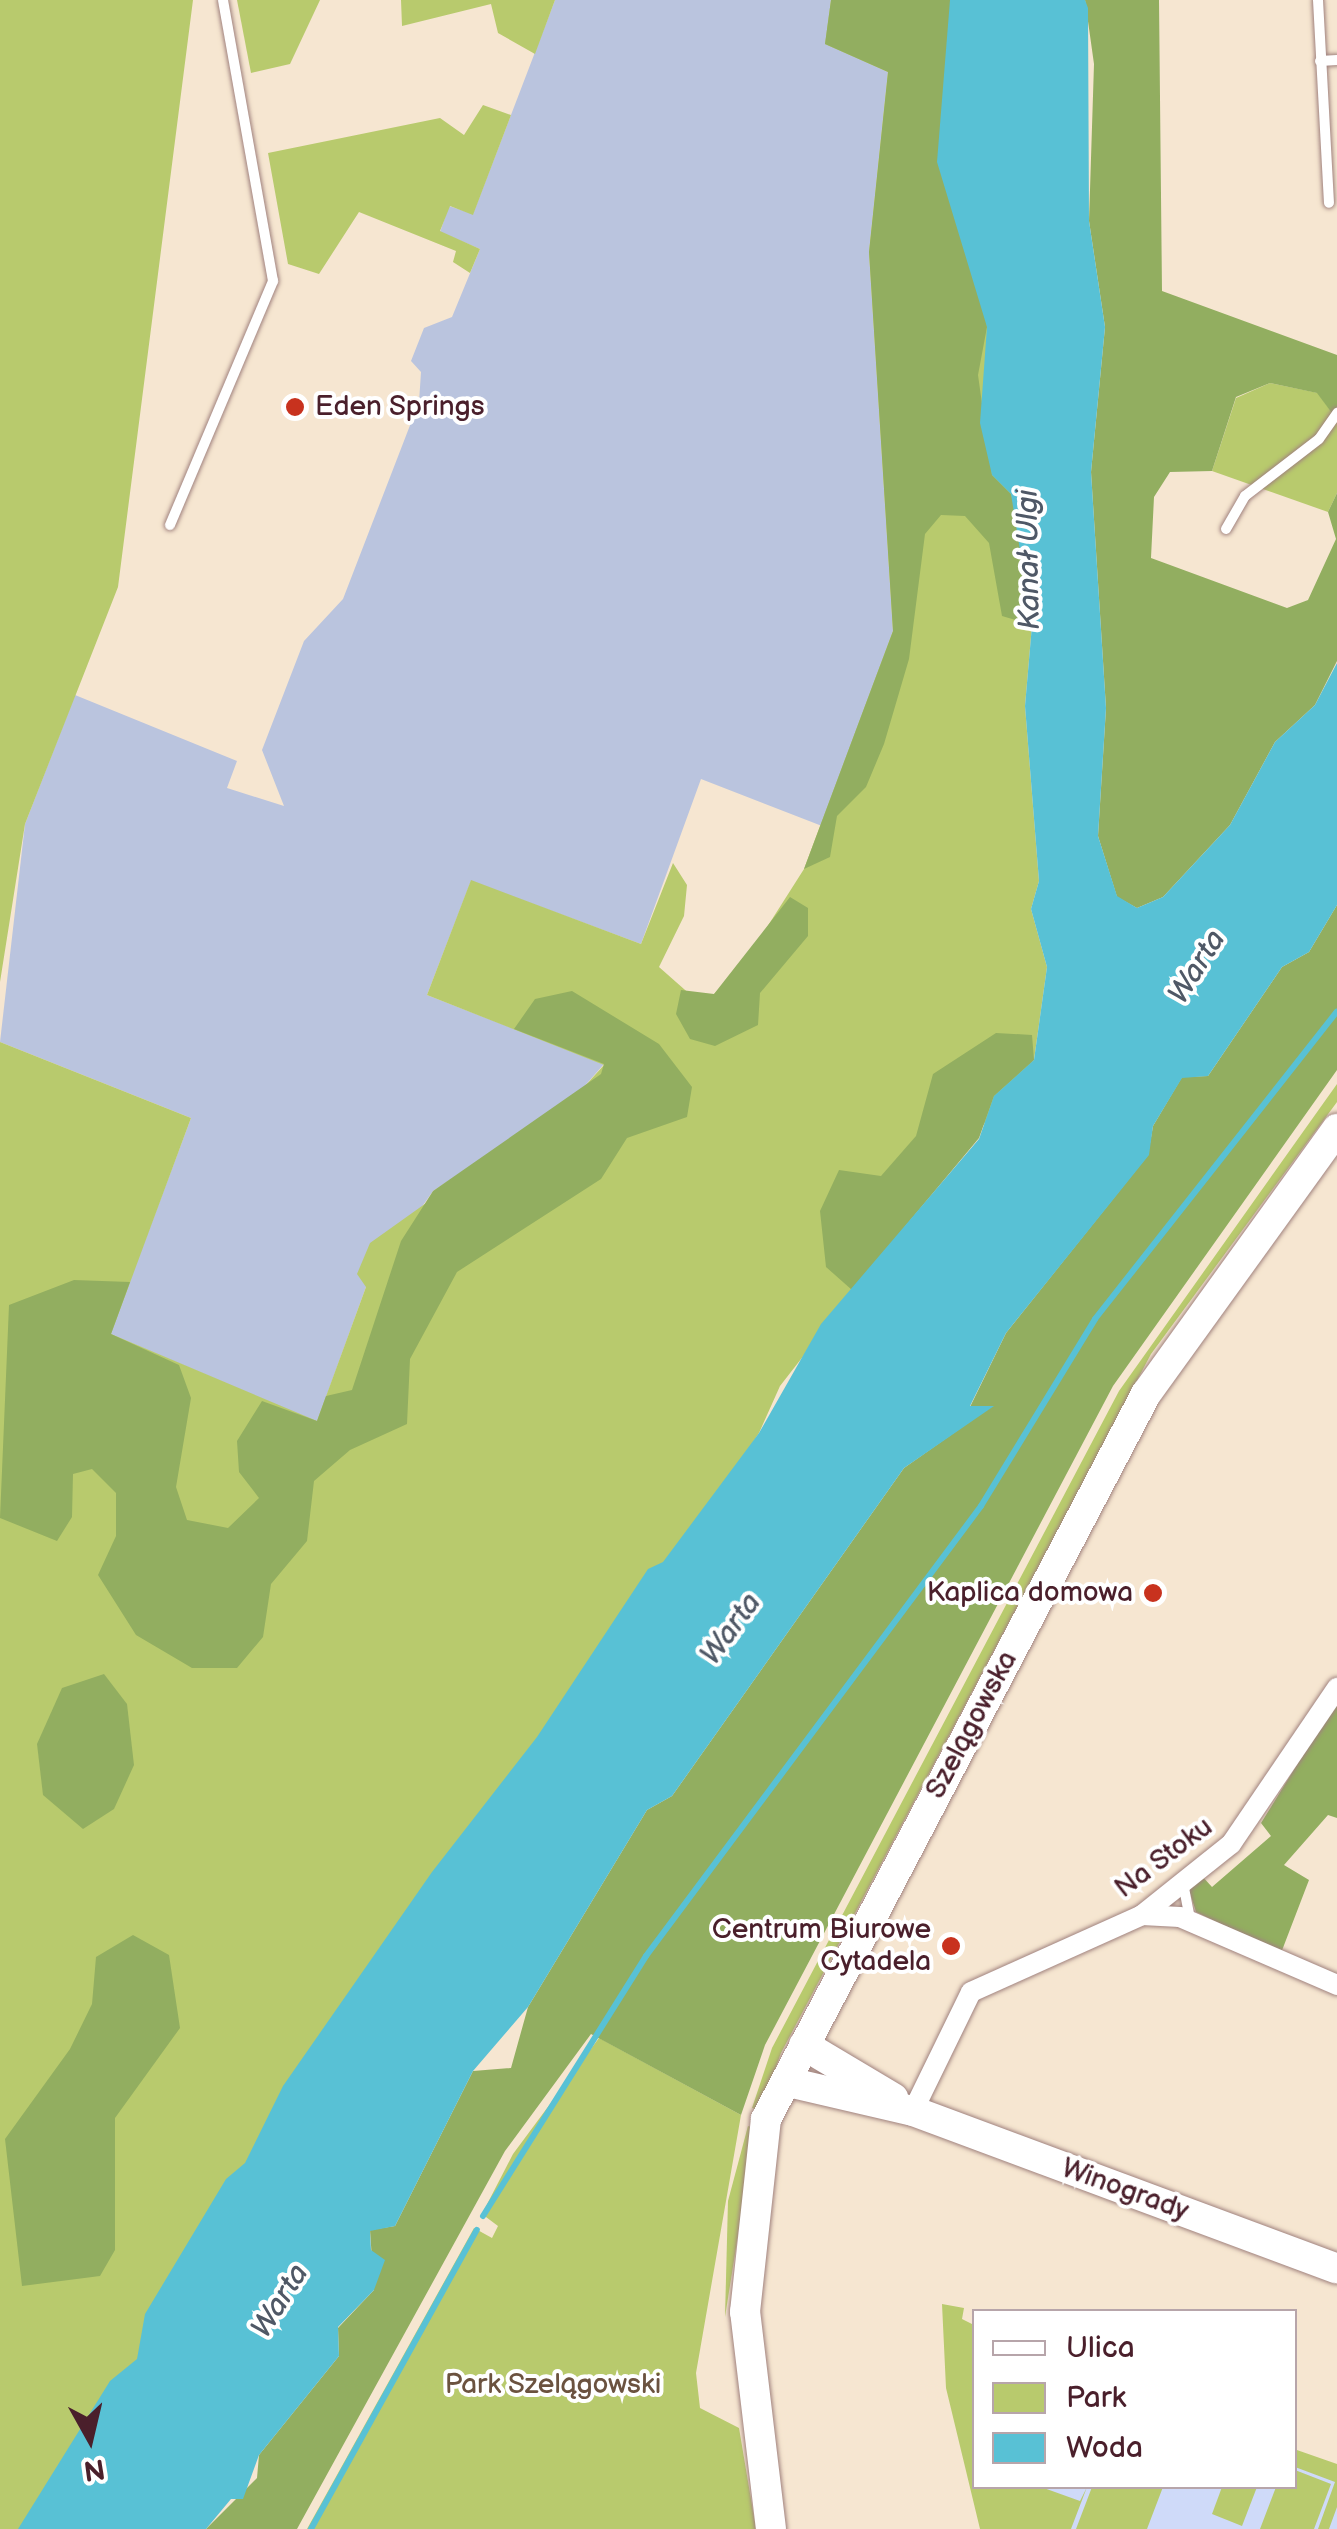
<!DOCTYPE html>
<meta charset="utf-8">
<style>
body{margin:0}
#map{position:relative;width:1337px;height:2529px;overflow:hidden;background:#f6e6d1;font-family:"Balsamiq Sans",sans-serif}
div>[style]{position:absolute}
.built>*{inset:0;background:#cfdaf9}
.industrial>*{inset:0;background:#bac4de}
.green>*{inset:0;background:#b8ca6d}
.forest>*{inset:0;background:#92ae60}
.water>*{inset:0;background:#58c1d5}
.stream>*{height:6px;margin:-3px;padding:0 3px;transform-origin:3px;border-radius:3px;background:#58c1d5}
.roads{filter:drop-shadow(0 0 2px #a0827e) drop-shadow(0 0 2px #a0827e)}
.lane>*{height:10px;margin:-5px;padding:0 5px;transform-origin:5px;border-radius:5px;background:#fff}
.street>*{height:20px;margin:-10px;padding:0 10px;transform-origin:10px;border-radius:10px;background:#fff}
.secondary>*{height:30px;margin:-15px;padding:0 15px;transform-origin:15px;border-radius:15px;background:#fff}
.dots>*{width:28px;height:28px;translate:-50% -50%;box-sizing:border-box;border:5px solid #fff;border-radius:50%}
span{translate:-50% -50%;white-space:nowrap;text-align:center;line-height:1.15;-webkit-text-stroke:8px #fff;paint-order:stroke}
.poi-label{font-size:28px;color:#4a1f2b}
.left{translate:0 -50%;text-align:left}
.right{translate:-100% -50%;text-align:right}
.street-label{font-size:28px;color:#4a1f2b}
.park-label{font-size:28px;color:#6b523f}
.water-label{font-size:30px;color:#4f5866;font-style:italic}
.legend{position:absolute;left:972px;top:2309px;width:325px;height:180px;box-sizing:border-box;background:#fff;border:2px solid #b7a5aa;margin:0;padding:12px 18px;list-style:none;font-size:30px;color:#4a1f2b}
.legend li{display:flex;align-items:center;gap:20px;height:50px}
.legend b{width:50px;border:2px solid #b7a5aa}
.north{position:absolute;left:40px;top:2389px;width:100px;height:100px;-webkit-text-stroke:8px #fff;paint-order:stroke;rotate:172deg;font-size:28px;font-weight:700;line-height:40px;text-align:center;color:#4a1f2b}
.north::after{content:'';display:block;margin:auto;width:35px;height:45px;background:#4a1f2b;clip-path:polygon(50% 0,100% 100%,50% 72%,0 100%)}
</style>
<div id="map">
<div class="built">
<div style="clip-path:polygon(1295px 2461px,1337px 2477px,1337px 2529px,1021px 2529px,1029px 2487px,1294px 2486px)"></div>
</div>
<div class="industrial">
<div style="clip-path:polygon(555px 0,831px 0,826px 44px,888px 72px,869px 252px,893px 631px,822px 826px,701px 779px,641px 944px,471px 881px,427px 995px,604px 1064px,575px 1097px,433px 1191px,366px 1287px,317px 1422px,110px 1334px,191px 1118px,0 1042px,25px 824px,75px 695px,237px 761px,227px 788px,284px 806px,262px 750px,304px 641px,343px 599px,419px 402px,421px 372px,411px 361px,424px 328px,452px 317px,480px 249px,440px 232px,449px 206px,473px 214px)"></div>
</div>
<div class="green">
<div style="clip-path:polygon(0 0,193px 0,118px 587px,25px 824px,0 982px)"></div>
<div style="clip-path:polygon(237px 0,320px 0,290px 64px,251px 73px)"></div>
<div style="clip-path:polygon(401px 0,555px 0,535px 54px,498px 33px,491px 4px,402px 26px)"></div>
<div style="clip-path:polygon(831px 0,950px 0,945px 17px,1032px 625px,1025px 706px,1039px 881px,1031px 909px,1047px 967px,1034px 1060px,780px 1386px,759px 1433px,144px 2357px,43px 2529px,0 2529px,0 1042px,191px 1118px,111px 1334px,317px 1421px,366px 1287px,357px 1274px,370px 1243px,575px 1097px,604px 1065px,427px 995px,471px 880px,641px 944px,673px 863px,687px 885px,684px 916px,659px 967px,693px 997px,714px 994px,741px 968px,804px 869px,893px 631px,869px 252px,888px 72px,825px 44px)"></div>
<div style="clip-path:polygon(483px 105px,511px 115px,473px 215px,450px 206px,440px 231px,480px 249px,470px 273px,453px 262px,456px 251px,359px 212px,319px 274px,288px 264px,268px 153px,440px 118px,464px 135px)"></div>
<div style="clip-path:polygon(1270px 383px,1318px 393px,1337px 420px,1337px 493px,1328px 512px,1212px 471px,1236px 398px)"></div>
<div style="clip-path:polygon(1337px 1084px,1337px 1102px,1151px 1354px,781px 2053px,760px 2110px,752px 2108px,772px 2048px,1119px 1391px)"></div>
<div style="clip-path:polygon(599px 2038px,741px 2115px,696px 2373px,700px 2408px,739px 2428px,756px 2529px,307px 2529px,474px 2228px,492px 2238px,498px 2226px,482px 2214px,513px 2154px)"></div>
<div style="clip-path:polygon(748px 2126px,755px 2128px,725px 2317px,728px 2201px)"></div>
<div style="clip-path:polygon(942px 2304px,964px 2308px,962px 2319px,974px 2325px,974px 2486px,1041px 2487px,1080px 2501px,1087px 2487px,1071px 2529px,980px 2529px,946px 2388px)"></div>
<div style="clip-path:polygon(1294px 2449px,1337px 2464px,1337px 2507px,1329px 2529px,1318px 2529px,1335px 2482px,1295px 2467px)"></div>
<div style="clip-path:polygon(1295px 2470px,1331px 2484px,1314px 2529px,1260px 2529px,1276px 2487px,1294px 2486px)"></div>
<div style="clip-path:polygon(1092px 2487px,1092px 2486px,1163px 2487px,1147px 2529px,1076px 2529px)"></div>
<div style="clip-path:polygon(1222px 2487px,1257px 2487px,1242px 2526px,1212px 2514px)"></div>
</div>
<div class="forest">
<div style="clip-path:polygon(831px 0,950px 0,987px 327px,978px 375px,992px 475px,1011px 494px,1022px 539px,1032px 625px,1002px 616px,989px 543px,965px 516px,941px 515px,925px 534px,909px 659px,884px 744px,866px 787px,837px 816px,830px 857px,804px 869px,893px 631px,869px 252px,888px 72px,825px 44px)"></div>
<div style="clip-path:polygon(1085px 0,1159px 0,1162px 291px,1337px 355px,1337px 420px,1317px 393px,1270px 383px,1236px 397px,1212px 471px,1170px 472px,1154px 497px,1151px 558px,1287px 608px,1308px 600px,1336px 539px,1328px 512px,1337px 493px,1337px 661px,1315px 705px,1275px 742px,1230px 825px,1163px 897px,1137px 908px,1117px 897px,1098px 836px,1106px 708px,1091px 472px,1105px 327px,1089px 221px,1094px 64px)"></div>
<div style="clip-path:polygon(790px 897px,808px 908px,808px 936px,760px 993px,758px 1025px,715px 1046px,690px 1039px,676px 1014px,681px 990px,714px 994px)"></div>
<div style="clip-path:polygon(1337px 905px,1337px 1070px,1113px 1386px,765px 2045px,741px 2115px,591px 2034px,505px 2151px,297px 2529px,206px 2529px,257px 2478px,259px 2455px,339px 2356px,338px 2328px,374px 2290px,370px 2230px,395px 2226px,473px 2071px,511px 2068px,528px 2007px,647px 1810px,672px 1796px,904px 1468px,992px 1406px,970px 1407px,1006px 1333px,1148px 1155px,1153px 1126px,1182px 1077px,1208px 1076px,1282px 967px,1309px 952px)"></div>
<div style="clip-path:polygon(572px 991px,659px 1044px,692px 1087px,687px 1117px,627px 1138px,601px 1179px,457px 1272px,410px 1359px,407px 1424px,350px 1450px,314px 1481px,307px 1541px,271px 1584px,263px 1637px,237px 1668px,192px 1668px,136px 1635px,98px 1575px,116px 1536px,116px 1493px,92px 1469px,73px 1474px,72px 1517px,57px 1541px,0 1518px,9px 1305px,74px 1280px,130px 1282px,111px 1334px,179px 1365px,191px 1398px,176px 1487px,187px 1520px,228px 1528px,259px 1498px,239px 1472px,237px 1441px,262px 1401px,317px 1421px,326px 1396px,352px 1390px,401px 1241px,433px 1191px,601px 1074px,604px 1064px,514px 1029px,535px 999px)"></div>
<div style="clip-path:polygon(996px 1033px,1032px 1035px,1034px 1060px,994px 1096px,979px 1138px,852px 1290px,826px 1267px,820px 1211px,839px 1170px,881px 1176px,916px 1136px,933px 1074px)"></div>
<div style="clip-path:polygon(104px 1674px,127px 1704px,134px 1765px,114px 1809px,83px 1829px,43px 1795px,37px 1744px,62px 1688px)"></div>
<div style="clip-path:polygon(1337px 1700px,1337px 1818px,1328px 1815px,1284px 1865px,1309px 1880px,1281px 1953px,1196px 1912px,1189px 1890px,1201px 1875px,1212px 1887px,1271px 1836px,1261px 1823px)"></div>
<div style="clip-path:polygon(133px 1935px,169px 1955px,180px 2028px,115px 2118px,115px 2250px,100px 2276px,22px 2286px,5px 2139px,70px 2049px,92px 2004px,96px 1957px)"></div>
</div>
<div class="water">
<div style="clip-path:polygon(950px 0,1085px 0,1088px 8px,1089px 221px,1105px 327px,1091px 472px,1106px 708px,1098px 836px,1117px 896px,1137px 908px,1163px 897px,1230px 825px,1275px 742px,1315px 705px,1337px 663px,1337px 905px,1309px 952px,1282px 967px,1208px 1076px,1182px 1078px,1153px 1126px,1149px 1155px,1006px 1333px,970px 1406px,994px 1406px,904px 1468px,672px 1796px,647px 1810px,528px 2007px,473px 2071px,395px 2226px,370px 2231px,371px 2250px,385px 2260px,374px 2290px,338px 2327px,339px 2356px,259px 2455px,243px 2499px,231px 2499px,206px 2529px,18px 2529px,110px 2381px,137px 2359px,145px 2314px,226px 2179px,245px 2163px,283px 2086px,432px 1872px,537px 1737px,648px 1569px,663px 1562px,759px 1433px,821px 1324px,979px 1139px,994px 1096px,1034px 1060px,1047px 967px,1031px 909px,1039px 881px,1025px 706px,1032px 625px,1011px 494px,992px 475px,980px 423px,987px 327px,937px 162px)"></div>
</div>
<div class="stream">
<div style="left:483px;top:2216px;width:307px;rotate:-57.9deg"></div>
<div style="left:646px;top:1956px;width:561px;rotate:-53.33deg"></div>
<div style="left:981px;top:1506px;width:219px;rotate:-58.6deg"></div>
<div style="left:1095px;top:1319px;width:391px;rotate:-51.8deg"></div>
<div style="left:311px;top:2529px;width:342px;rotate:-61deg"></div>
</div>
<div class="roads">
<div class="lane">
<div style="left:1318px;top:0;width:203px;rotate:86.9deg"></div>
<div style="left:1320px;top:61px;width:17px;rotate:-3deg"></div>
<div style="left:170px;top:525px;width:265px;rotate:-67.1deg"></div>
<div style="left:273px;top:281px;width:285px;rotate:-100.1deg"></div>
<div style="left:1226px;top:529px;width:38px;rotate:-60deg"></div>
<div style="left:1245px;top:496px;width:93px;rotate:-37.6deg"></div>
<div style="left:1319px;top:439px;width:32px;rotate:-55deg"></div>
<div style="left:1183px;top:1883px;width:38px;rotate:79deg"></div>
</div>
<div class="street">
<div style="left:1142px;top:1915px;width:38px;rotate:3deg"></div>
<div style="left:1180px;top:1917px;width:171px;rotate:23.4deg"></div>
<div style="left:913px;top:2111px;width:132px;rotate:-64deg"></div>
<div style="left:971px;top:1992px;width:188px;rotate:-24.2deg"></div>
<div style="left:1142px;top:1915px;width:114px;rotate:-38.6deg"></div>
<div style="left:1231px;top:1844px;width:189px;rotate:-55.8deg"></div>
</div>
<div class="secondary">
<div style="left:804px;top:2045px;width:104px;rotate:30.8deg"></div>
<div style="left:788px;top:2082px;width:128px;rotate:13.1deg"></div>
<div style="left:913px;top:2111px;width:452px;rotate:20.4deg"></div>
<div style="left:771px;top:2529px;width:219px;rotate:-96.8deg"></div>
<div style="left:745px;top:2312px;width:194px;rotate:-83.8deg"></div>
<div style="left:766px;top:2119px;width:819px;rotate:-62.34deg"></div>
<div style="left:1146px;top:1394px;width:327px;rotate:-54.2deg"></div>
</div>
</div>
<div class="dots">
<div style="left:295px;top:407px;background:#c8321e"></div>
<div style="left:1153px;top:1593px;background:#c8321e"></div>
<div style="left:951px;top:1946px;background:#c8321e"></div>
</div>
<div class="poi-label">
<span class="left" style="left:315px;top:407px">Eden Springs</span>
<span class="right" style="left:1133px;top:1593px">Kaplica domowa</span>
<span class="right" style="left:931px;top:1946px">Centrum Biurowe<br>Cytadela</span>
</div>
<div class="street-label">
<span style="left:972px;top:1725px;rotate:-62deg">Szelągowska</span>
<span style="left:1164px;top:1858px;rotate:-37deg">Na Stoku</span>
<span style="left:1125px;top:2190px;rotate:20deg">Winogrady</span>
</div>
<div class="park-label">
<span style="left:553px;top:2385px">Park Szelągowski</span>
</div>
<div class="water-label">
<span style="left:1029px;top:560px;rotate:-91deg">Kanał Ulgi</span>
<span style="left:1197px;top:967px;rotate:-58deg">Warta</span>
<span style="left:731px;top:1629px;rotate:-54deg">Warta</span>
<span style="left:280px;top:2301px;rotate:-58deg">Warta</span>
</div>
<ul class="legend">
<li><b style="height:12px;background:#fff"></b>Ulica</li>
<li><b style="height:28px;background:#b8ca6d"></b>Park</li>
<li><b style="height:28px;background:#58c1d5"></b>Woda</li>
</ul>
<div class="north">N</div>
</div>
